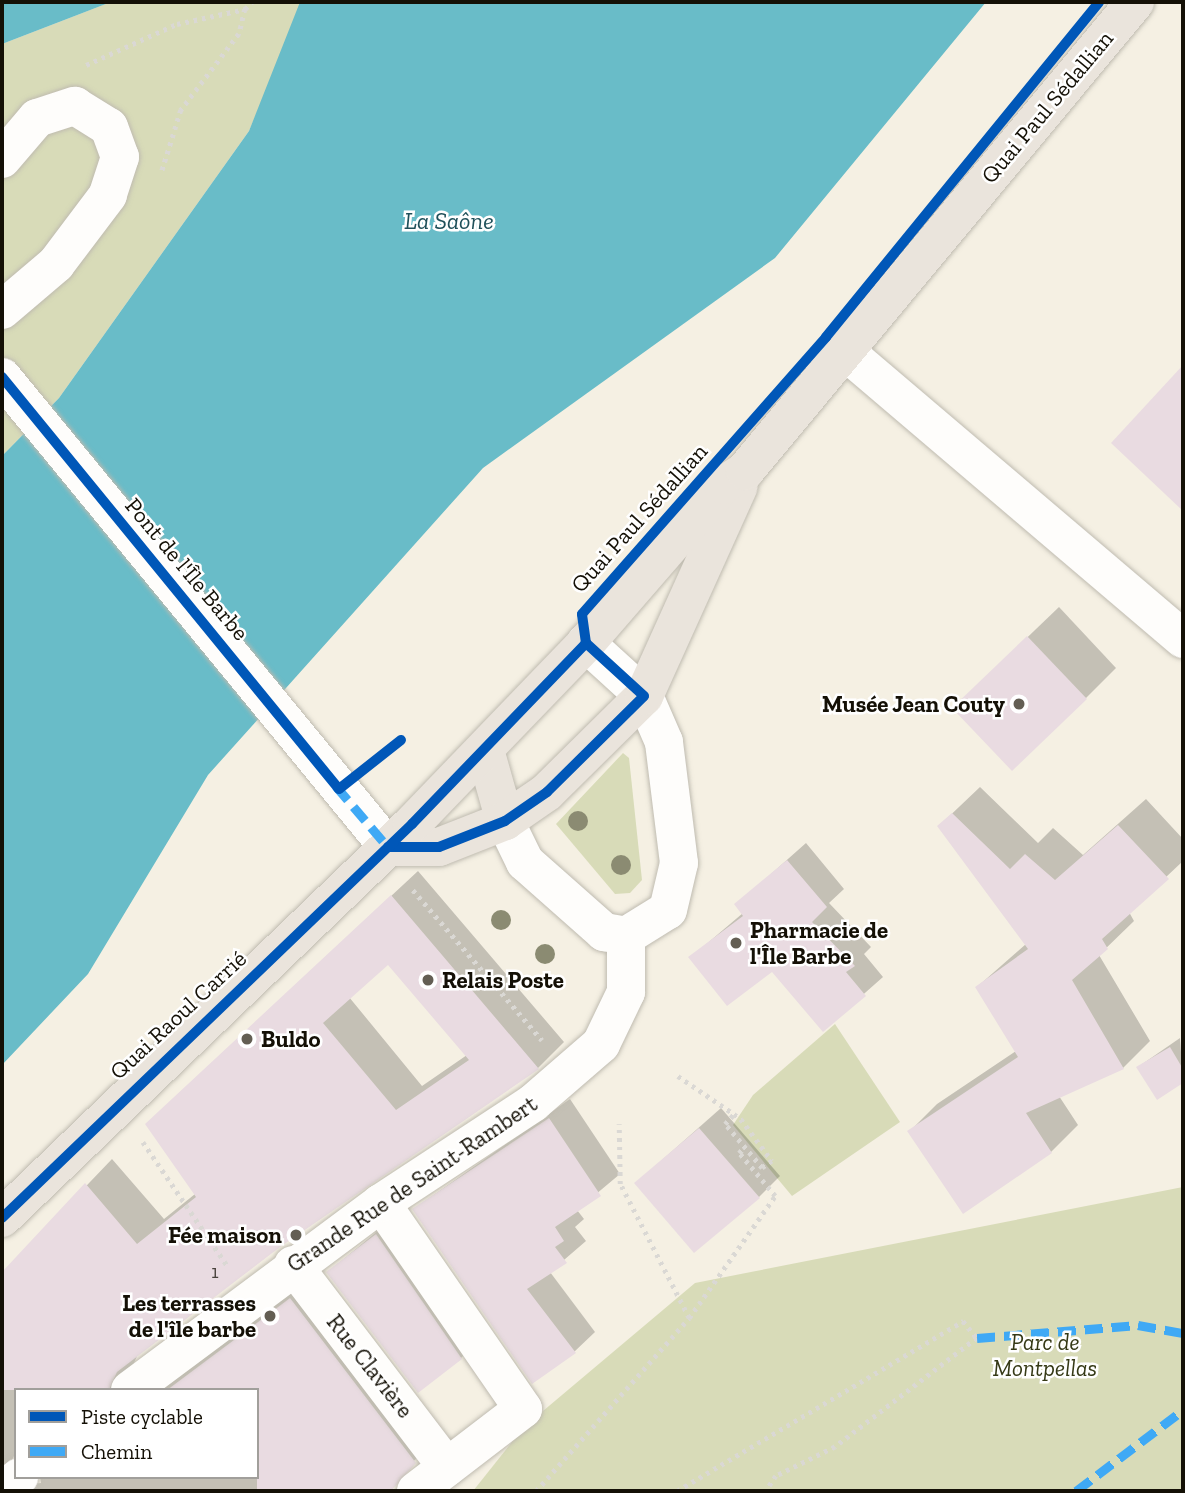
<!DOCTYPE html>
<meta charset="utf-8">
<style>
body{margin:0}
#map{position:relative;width:1185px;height:1493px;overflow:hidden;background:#f5f0e3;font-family:"Zilla Slab",serif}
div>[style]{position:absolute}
.green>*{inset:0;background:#d8dbb8}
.water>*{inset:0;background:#69bcc8}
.shadow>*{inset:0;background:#0003}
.building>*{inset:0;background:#e9dbe1}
.path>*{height:4.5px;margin-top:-2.25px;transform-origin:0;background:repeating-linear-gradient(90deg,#dad8d4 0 3.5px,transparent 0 8.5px)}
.roads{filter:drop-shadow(0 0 2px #bfbbb0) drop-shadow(0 0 2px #bfbbb0)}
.minor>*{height:38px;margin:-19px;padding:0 19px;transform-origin:19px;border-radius:19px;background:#fefdfb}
.major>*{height:38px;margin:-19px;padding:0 19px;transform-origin:19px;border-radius:19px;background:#eae4dc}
.quiet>*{height:9px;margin-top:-4.5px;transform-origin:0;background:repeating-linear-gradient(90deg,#3fa9f5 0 18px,transparent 0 27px)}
.cycleway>*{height:10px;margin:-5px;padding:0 5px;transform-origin:5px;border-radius:5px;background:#0057b8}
.trees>*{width:20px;height:20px;margin:-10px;border-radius:50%;background:#8b8b72}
.dots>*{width:19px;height:19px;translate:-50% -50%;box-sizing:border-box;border:4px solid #fff;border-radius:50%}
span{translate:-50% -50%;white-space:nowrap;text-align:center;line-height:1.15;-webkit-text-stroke:5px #fff;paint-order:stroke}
.number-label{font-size:19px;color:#49433d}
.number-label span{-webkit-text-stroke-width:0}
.street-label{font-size:23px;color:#141006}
.poi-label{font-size:23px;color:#141006;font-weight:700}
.right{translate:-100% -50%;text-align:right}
.left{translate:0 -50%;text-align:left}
.park-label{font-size:23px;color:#353916;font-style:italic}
.water-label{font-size:24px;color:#1f505a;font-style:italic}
.frame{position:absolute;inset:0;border:4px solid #141006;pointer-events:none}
.legend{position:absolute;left:14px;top:1388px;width:245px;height:91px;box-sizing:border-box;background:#fff;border:2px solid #a19f9b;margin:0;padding:9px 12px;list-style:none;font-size:21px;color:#141006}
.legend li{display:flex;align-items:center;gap:14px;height:35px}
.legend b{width:35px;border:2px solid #a19f9b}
</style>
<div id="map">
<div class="green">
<div style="clip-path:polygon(111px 2px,300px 2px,300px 12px,249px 131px,59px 398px,2px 456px,2px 44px)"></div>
<div style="clip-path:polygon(623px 753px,629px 758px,642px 880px,630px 893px,615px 894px,556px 824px)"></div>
<div style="clip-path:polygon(835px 1024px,900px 1122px,792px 1196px,733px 1125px,753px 1095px)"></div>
<div style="clip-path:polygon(1183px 1187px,1183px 1491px,473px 1491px,524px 1427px,695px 1283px)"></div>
</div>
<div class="water">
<div style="clip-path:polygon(2px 2px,111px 2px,2px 44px)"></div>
<div style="clip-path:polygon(300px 2px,986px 2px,775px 258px,483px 468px,208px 775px,88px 974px,2px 1065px,2px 456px,59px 398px,249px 131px)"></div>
</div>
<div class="shadow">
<div style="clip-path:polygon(1183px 368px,1183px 494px,1176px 502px,1113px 442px)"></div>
<div style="clip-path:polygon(1059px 607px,1116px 668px,1086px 698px,985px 678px)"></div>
<div style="clip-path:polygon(980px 787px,1038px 843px,1053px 828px,1083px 855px,1146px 799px,1183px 839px,1183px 861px,1129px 912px,1134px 921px,1099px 955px,1150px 1041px,1123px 1068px,1059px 1096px,1078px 1125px,1051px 1152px,910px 1131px,937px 1104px,1016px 1051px,977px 987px,1026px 944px,939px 826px)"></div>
<div style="clip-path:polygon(806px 843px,844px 889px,829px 903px,871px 947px,864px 954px,883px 977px,823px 1030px,772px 970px,690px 958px,743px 913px,736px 905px)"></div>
<div style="clip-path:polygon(evenodd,418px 871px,564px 1042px,538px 1068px,279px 1246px,138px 1354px,133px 1365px,317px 1273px,441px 1436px,381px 1491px,2px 1491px,2px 1358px,30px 1324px,2px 1301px,2px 1274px,112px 1159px,164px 1219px,195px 1194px,173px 1099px,418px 871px,389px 962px,467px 1055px,422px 1086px,349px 997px,389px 962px,418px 871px,16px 1390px,257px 1390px,257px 1477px,40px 1477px,41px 1483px,20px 1486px,6px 1469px,16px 1453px,16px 1390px)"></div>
<div style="clip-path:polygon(1180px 1038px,1183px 1081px,1157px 1097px,1138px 1067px)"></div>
<div style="clip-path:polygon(570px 1099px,620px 1174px,577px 1210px,584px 1219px,575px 1227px,586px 1241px,550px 1272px,595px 1332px,574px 1352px,414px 1209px)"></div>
<div style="clip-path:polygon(721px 1108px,780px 1176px,759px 1197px,636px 1183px)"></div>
<div style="clip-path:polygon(397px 1215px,481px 1338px,461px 1358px,328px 1272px)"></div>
</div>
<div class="building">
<div style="clip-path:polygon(1183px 365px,1183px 511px,1111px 443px)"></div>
<div style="clip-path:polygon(1027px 636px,1087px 699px,1012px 771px,952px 708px)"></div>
<div style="clip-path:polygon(952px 813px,1010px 869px,1025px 854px,1055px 880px,1118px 825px,1169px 879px,1102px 939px,1108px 949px,1072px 980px,1124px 1069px,1026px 1113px,1052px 1153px,963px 1214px,907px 1131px,1018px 1057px,975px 987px,1028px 949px,937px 826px)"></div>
<div style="clip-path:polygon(787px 860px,827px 907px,812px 922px,855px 966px,846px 972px,866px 996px,823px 1032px,772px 972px,727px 1006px,688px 957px,743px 916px,734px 904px)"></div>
<div style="clip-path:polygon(evenodd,391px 895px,539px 1069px,280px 1247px,117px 1372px,109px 1390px,2px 1390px,2px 1272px,85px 1183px,137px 1244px,196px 1197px,145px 1124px,391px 895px,388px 965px,469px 1060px,396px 1110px,323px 1023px,388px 965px)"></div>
<div style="clip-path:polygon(1170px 1047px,1183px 1069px,1183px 1083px,1157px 1100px,1136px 1067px)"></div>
<div style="clip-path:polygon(549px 1118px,601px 1196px,555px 1227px,564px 1241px,555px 1247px,567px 1263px,527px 1289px,576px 1353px,532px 1384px,412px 1209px)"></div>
<div style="clip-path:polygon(699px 1128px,760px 1198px,694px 1253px,634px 1183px)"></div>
<div style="clip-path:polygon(376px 1234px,462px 1359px,418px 1393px,326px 1272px)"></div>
<div style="clip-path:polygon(290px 1298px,416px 1463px,391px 1491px,257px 1491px,257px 1390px,167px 1390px)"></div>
</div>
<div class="path">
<div style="left:245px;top:9px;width:10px;rotate:-45deg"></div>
<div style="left:86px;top:65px;width:100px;rotate:-24.3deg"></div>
<div style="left:177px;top:24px;width:70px;rotate:-12.4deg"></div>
<div style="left:245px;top:9px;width:26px;rotate:103deg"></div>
<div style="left:239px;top:34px;width:96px;rotate:127.3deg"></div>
<div style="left:181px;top:110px;width:64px;rotate:107.3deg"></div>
<div style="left:413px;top:890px;width:198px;rotate:49.3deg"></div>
<div style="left:678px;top:1076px;width:68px;rotate:34.2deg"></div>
<div style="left:734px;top:1114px;width:9px;rotate:36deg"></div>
<div style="left:741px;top:1119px;width:52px;rotate:53.6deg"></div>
<div style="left:772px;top:1161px;width:12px;rotate:145deg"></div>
<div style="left:762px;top:1168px;width:57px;rotate:-130.1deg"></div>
<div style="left:725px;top:1124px;width:13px;rotate:-48deg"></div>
<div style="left:143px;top:1142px;width:149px;rotate:55.7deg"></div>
<div style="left:689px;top:1318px;width:149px;rotate:-54.8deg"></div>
<div style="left:775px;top:1196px;width:56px;rotate:-129.9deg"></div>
<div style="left:739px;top:1153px;width:8px;rotate:-50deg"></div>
<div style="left:536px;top:1491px;width:231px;rotate:-48.5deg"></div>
<div style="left:689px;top:1318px;width:151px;rotate:-117.2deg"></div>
<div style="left:620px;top:1184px;width:60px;rotate:-91deg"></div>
<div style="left:677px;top:1491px;width:333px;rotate:-30.7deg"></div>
<div style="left:963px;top:1321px;width:22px;rotate:51deg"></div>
<div style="left:977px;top:1338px;width:179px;rotate:142.5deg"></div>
<div style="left:835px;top:1447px;width:66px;rotate:153.8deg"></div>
<div style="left:776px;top:1476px;width:18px;rotate:124deg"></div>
</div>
<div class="roads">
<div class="minor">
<div style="left:2px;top:159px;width:54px;rotate:-49.5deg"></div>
<div style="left:37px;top:118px;width:40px;rotate:-18deg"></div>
<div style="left:75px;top:106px;width:40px;rotate:32deg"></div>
<div style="left:109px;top:127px;width:32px;rotate:70deg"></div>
<div style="left:120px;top:157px;width:40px;rotate:108deg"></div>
<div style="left:108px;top:195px;width:86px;rotate:127deg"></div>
<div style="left:56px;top:264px;width:71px;rotate:139.6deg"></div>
<div style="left:846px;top:352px;width:443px;rotate:40.4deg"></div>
<div style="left:2px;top:377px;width:608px;rotate:50.6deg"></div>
<div style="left:505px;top:821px;width:46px;rotate:64deg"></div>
<div style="left:525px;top:862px;width:106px;rotate:41.5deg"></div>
<div style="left:604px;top:932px;width:22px;rotate:10deg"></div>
<div style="left:626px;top:936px;width:49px;rotate:-31.8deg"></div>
<div style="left:668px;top:910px;width:48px;rotate:-76.8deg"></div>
<div style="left:679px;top:863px;width:122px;rotate:-97.1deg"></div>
<div style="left:664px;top:742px;width:50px;rotate:-113.5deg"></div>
<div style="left:644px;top:696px;width:79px;rotate:-137.6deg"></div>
<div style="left:381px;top:1203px;width:250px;rotate:55.4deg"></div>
<div style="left:523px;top:1409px;width:135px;rotate:142.5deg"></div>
<div style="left:293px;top:1265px;width:254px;rotate:52.7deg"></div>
<div style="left:130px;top:1390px;width:313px;rotate:-36.7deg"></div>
<div style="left:381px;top:1203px;width:182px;rotate:-33.3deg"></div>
<div style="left:533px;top:1103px;width:90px;rotate:-40.9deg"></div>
<div style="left:601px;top:1044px;width:58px;rotate:-64.3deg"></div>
<div style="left:626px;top:992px;width:56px;rotate:-90deg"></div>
<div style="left:2px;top:1491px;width:22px;rotate:-39deg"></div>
</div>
<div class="major">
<div style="left:485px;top:750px;width:74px;rotate:74.3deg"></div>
<div style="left:388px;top:847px;width:51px"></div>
<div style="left:439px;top:847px;width:71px;rotate:-21.5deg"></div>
<div style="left:505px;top:821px;width:51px;rotate:-34.6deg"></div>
<div style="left:547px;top:792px;width:136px;rotate:-44.7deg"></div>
<div style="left:644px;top:696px;width:230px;rotate:-65.7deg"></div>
<div style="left:2px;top:1218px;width:569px;rotate:-43.86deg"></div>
<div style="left:412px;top:824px;width:251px;rotate:-46.1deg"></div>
<div style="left:586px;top:643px;width:209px;rotate:-49.1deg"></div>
<div style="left:723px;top:485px;width:26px;rotate:-32deg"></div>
<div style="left:745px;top:471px;width:610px;rotate:-50.25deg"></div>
</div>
</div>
<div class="quiet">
<div style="left:336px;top:786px;width:80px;rotate:49.6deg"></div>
<div style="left:977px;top:1338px;width:162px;rotate:-4.6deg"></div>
<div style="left:1138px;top:1325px;width:46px;rotate:10.1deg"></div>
<div style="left:1076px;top:1491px;width:134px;rotate:-37.1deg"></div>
</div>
<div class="cycleway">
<div style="left:2px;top:377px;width:532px;rotate:50.72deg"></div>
<div style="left:339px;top:789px;width:79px;rotate:-38.3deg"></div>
<div style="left:586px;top:643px;width:29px;rotate:-98deg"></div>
<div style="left:582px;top:614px;width:369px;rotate:-48.6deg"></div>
<div style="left:826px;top:337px;width:432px;rotate:-50.8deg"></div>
<div style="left:388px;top:847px;width:51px"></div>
<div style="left:439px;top:847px;width:71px;rotate:-21.5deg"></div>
<div style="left:505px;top:821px;width:51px;rotate:-34.6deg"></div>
<div style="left:547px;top:792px;width:136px;rotate:-44.7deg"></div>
<div style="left:644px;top:696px;width:79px;rotate:-137.6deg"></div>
<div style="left:2px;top:1218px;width:569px;rotate:-43.86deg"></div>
<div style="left:412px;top:824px;width:251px;rotate:-46.1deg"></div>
</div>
<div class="trees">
<div style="left:578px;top:821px"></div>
<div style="left:621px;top:865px"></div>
<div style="left:501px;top:920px"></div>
<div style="left:545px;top:954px"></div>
</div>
<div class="dots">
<div style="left:1019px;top:704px;background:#635e53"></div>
<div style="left:736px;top:943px;background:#635e53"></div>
<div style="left:428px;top:980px;background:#635e53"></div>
<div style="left:247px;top:1039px;background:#635e53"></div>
<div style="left:296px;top:1235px;background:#635e53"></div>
<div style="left:270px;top:1316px;background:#635e53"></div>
</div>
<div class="number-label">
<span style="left:215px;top:1272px">1</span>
</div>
<div class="street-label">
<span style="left:1047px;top:107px;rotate:-50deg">Quai Paul Sédallian</span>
<span style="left:639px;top:518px;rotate:-48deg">Quai Paul Sédallian</span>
<span style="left:187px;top:569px;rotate:50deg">Pont de l'Île Barbe</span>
<span style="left:178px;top:1015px;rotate:-43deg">Quai Raoul Carrié</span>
<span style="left:412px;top:1184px;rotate:-34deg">Grande Rue de Saint-Rambert</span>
<span style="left:370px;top:1366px;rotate:52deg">Rue Clavière</span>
</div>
<div class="poi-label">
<span class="right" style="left:1005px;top:704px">Musée Jean Couty</span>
<span class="left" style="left:750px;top:943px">Pharmacie de<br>l'Île Barbe</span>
<span class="left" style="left:442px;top:980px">Relais Poste</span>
<span class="left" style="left:261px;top:1039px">Buldo</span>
<span class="right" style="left:282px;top:1235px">Fée maison</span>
<span class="right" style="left:256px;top:1316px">Les terrasses<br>de l'île barbe</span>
</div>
<div class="park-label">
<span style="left:1045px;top:1355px">Parc de<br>Montpellas</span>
</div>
<div class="water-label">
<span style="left:449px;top:221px">La Saône</span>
</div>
<div class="frame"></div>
<ul class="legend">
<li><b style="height:9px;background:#0057b8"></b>Piste cyclable</li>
<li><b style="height:9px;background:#3fa9f5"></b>Chemin</li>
</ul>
</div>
